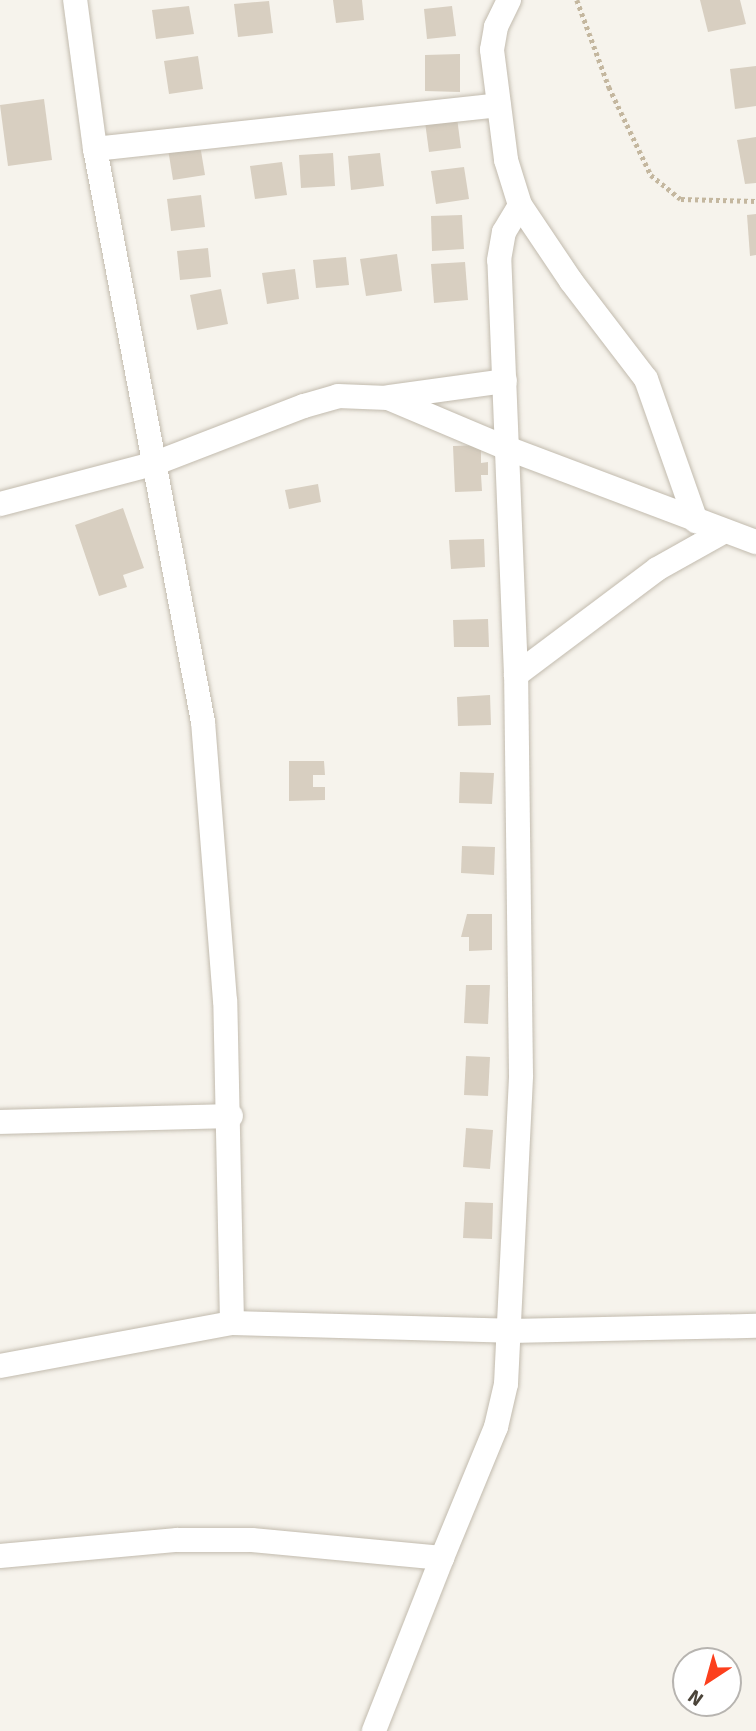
<!DOCTYPE html>
<style>
body{margin:0}
#map{position:relative;width:756px;height:1731px;overflow:hidden;background:#f6f3ec;font-family:Signika,sans-serif}
div>[style]{position:absolute}
.building>*{inset:0;background:#d8cfc1}
.path>*{height:4.5px;margin-top:-2.25px;transform-origin:0;background:repeating-linear-gradient(90deg,#c4b79f 0 3.5px,transparent 0 7px)}
.roads{filter:drop-shadow(0 0 2px #c2bbae) drop-shadow(0 0 2px #c2bbae)}
.street>*{height:24px;margin:-12px;padding:0 12px;transform-origin:12px;border-radius:12px;background:#fff}
span{translate:-50% -50%;white-space:nowrap;text-align:center;line-height:1.15;-webkit-text-stroke:5px #fff;paint-order:stroke}
.north{position:absolute;left:672px;top:1647px;width:70px;height:70px;box-sizing:border-box;background:#fff;border:2px solid #b7b4b0;border-radius:50%;rotate:216deg;font-size:19px;font-weight:700;line-height:28px;text-align:center;color:#4b4439}
.north::after{content:'';display:block;margin:auto;width:24px;height:32px;background:#fc3f1d;clip-path:polygon(50% 0,100% 100%,50% 72%,0 100%)}
</style>
<div id="map">
<div class="building">
<div style="clip-path:polygon(333px 0,362px 0,364px 20px,336px 23px)"></div>
<div style="clip-path:polygon(700px 0,740px 0,746px 24px,708px 32px)"></div>
<div style="clip-path:polygon(269px 1px,273px 33px,238px 37px,234px 4px)"></div>
<div style="clip-path:polygon(189px 6px,194px 34px,156px 39px,152px 10px)"></div>
<div style="clip-path:polygon(452px 6px,456px 36px,427px 39px,424px 9px)"></div>
<div style="clip-path:polygon(460px 54px,460px 92px,425px 91px,425px 55px)"></div>
<div style="clip-path:polygon(198px 56px,203px 89px,169px 94px,164px 61px)"></div>
<div style="clip-path:polygon(756px 66px,756px 106px,735px 109px,730px 69px)"></div>
<div style="clip-path:polygon(44px 99px,52px 160px,8px 166px,0 105px)"></div>
<div style="clip-path:polygon(457px 118px,461px 148px,429px 152px,425px 122px)"></div>
<div style="clip-path:polygon(756px 137px,756px 183px,745px 184px,737px 140px)"></div>
<div style="clip-path:polygon(200px 145px,205px 175px,173px 180px,168px 149px)"></div>
<div style="clip-path:polygon(333px 153px,335px 186px,301px 188px,299px 155px)"></div>
<div style="clip-path:polygon(380px 153px,384px 186px,351px 190px,348px 156px)"></div>
<div style="clip-path:polygon(282px 162px,287px 195px,255px 199px,250px 166px)"></div>
<div style="clip-path:polygon(464px 167px,469px 199px,436px 204px,431px 171px)"></div>
<div style="clip-path:polygon(201px 195px,205px 227px,171px 231px,167px 199px)"></div>
<div style="clip-path:polygon(756px 214px,756px 255px,750px 256px,747px 215px)"></div>
<div style="clip-path:polygon(462px 215px,464px 249px,432px 251px,431px 216px)"></div>
<div style="clip-path:polygon(208px 248px,211px 277px,180px 280px,177px 251px)"></div>
<div style="clip-path:polygon(397px 254px,402px 291px,366px 296px,360px 259px)"></div>
<div style="clip-path:polygon(346px 257px,349px 285px,316px 288px,313px 260px)"></div>
<div style="clip-path:polygon(465px 262px,468px 300px,434px 303px,431px 264px)"></div>
<div style="clip-path:polygon(295px 269px,299px 299px,267px 304px,262px 273px)"></div>
<div style="clip-path:polygon(221px 289px,228px 324px,197px 330px,190px 295px)"></div>
<div style="clip-path:polygon(481px 445px,481px 463px,488px 462px,488px 475px,481px 475px,482px 491px,455px 492px,453px 446px)"></div>
<div style="clip-path:polygon(318px 484px,321px 502px,289px 509px,285px 490px)"></div>
<div style="clip-path:polygon(123px 508px,144px 568px,123px 575px,127px 587px,99px 596px,75px 525px)"></div>
<div style="clip-path:polygon(484px 539px,485px 567px,451px 569px,449px 540px)"></div>
<div style="clip-path:polygon(488px 619px,489px 647px,454px 647px,453px 620px)"></div>
<div style="clip-path:polygon(490px 695px,491px 725px,458px 726px,457px 697px)"></div>
<div style="clip-path:polygon(289px 761px,324px 761px,325px 775px,313px 775px,313px 787px,325px 787px,325px 800px,289px 801px)"></div>
<div style="clip-path:polygon(460px 772px,494px 773px,492px 804px,459px 803px)"></div>
<div style="clip-path:polygon(462px 846px,495px 847px,494px 875px,461px 873px)"></div>
<div style="clip-path:polygon(467px 914px,492px 914px,492px 950px,469px 951px,469px 937px,461px 937px)"></div>
<div style="clip-path:polygon(466px 985px,490px 985px,488px 1024px,464px 1023px)"></div>
<div style="clip-path:polygon(466px 1056px,490px 1057px,488px 1096px,464px 1095px)"></div>
<div style="clip-path:polygon(466px 1128px,493px 1130px,490px 1169px,463px 1167px)"></div>
<div style="clip-path:polygon(465px 1202px,493px 1203px,492px 1239px,463px 1238px)"></div>
</div>
<div class="path">
<div style="left:577px;top:0;width:93px;rotate:69.8deg"></div>
<div style="left:609px;top:87px;width:98px;rotate:64.5deg"></div>
<div style="left:651px;top:175px;width:38px;rotate:39deg"></div>
<div style="left:681px;top:199px;width:75px;rotate:1.5deg"></div>
</div>
<div class="roads">
<div class="street">
<div style="left:509px;top:0;width:30px;rotate:116deg"></div>
<div style="left:496px;top:27px;width:23px;rotate:100deg"></div>
<div style="left:492px;top:50px;width:111px;rotate:82.7deg"></div>
<div style="left:506px;top:160px;width:47px;rotate:72.7deg"></div>
<div style="left:520px;top:205px;width:92px;rotate:56.1deg"></div>
<div style="left:571px;top:281px;width:123px;rotate:52.6deg"></div>
<div style="left:646px;top:379px;width:151px;rotate:70.6deg"></div>
<div style="left:95px;top:149px;width:406px;rotate:-6.2deg"></div>
<div style="left:389px;top:397px;width:117px;rotate:-7.9deg"></div>
<div style="left:0;top:504px;width:161px;rotate:-14.7deg"></div>
<div style="left:156px;top:463px;width:159px;rotate:-21.1deg"></div>
<div style="left:304px;top:406px;width:35px;rotate:-16deg"></div>
<div style="left:338px;top:396px;width:50px;rotate:2.3deg"></div>
<div style="left:388px;top:398px;width:126px;rotate:22.9deg"></div>
<div style="left:504px;top:447px;width:269px;rotate:20.7deg"></div>
<div style="left:516px;top:675px;width:415px;rotate:-92.3deg"></div>
<div style="left:499px;top:260px;width:28px;rotate:-80deg"></div>
<div style="left:504px;top:232px;width:31px;rotate:-59deg"></div>
<div style="left:0;top:1122px;width:231px;rotate:-1.5deg"></div>
<div style="left:232px;top:1323px;width:278px;rotate:1.6deg"></div>
<div style="left:510px;top:1331px;width:246px;rotate:-1.2deg"></div>
<div style="left:0;top:1366px;width:236px;rotate:-10.5deg"></div>
<div style="left:232px;top:1323px;width:322px;rotate:-91.2deg"></div>
<div style="left:225px;top:1001px;width:280px;rotate:-94.5deg"></div>
<div style="left:203px;top:722px;width:583px;rotate:-100.67deg"></div>
<div style="left:95px;top:149px;width:150px;rotate:-97.6deg"></div>
<div style="left:0;top:1556px;width:178px;rotate:-5.2deg"></div>
<div style="left:177px;top:1540px;width:75px"></div>
<div style="left:252px;top:1540px;width:191px;rotate:5.4deg"></div>
<div style="left:442px;top:1558px;width:186px;rotate:111.5deg"></div>
<div style="left:442px;top:1558px;width:142px;rotate:-67.6deg"></div>
<div style="left:496px;top:1427px;width:44px;rotate:-76.9deg"></div>
<div style="left:506px;top:1384px;width:309px;rotate:-87.2deg"></div>
<div style="left:521px;top:1075px;width:400px;rotate:-90.7deg"></div>
<div style="left:516px;top:675px;width:176px;rotate:-36.9deg"></div>
<div style="left:657px;top:569px;width:76px;rotate:-29.3deg"></div>
</div>
</div>
<div class="north">N</div>
</div>
